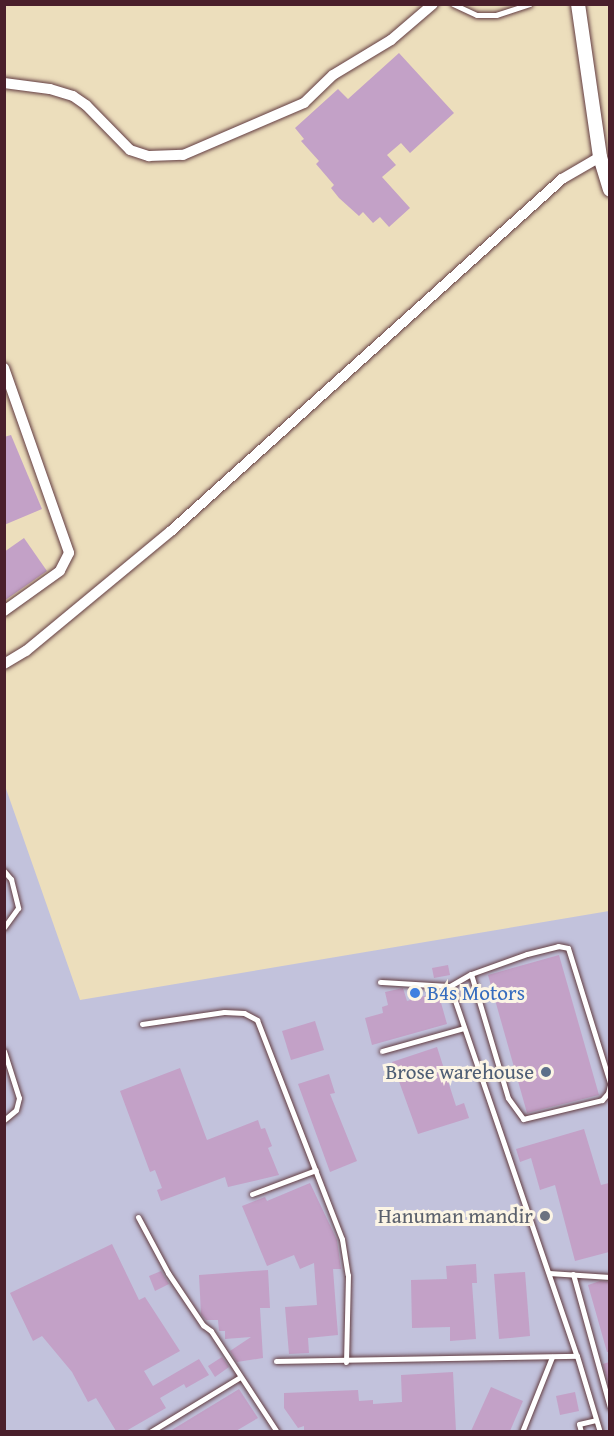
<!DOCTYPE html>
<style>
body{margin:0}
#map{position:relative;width:614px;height:1436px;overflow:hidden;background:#ecdebc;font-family:"Gentium Book Plus",serif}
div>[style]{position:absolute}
.industrial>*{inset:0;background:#c2c2dc}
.building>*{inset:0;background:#c3a1c7}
.roads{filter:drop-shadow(0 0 2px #623c41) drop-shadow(0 0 2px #623c41)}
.service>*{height:5px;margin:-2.5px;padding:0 2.5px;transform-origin:2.5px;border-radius:2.5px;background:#fff}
.minor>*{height:10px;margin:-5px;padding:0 5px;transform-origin:5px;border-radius:5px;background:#fff}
.tertiary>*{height:14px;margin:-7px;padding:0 7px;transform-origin:7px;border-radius:7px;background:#fff}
.dots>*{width:16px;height:16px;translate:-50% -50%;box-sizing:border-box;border:3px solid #fcf5e5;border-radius:50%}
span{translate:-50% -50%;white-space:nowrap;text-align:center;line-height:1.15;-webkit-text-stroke:6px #fcf5e5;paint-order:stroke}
.shop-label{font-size:21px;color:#366cbe}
.left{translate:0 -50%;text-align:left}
.service-label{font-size:21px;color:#4e5e75}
.right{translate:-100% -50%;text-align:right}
.worship-label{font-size:21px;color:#5b616d}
.frame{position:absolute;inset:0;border:6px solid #4a1f2b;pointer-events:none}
</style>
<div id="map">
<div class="industrial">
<div style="clip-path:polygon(4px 783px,80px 1000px,609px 911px,609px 1431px,5px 1431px)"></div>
</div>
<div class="building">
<div style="clip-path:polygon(399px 53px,454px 113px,410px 153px,401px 143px,387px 155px,396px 165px,382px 177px,410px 208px,389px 227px,380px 217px,373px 223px,363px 212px,359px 216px,339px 198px,331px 188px,334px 185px,316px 164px,319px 161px,301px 141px,304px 139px,295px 128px,338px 89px,348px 99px)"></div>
<div style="clip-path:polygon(11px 435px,42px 509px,4px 525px,4px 437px)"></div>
<div style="clip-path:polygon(24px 538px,47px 571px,4px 601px,4px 552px)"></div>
<div style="clip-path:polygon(559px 955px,599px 1095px,527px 1113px,488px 975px)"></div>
<div style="clip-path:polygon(448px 965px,450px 975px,434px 978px,432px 968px)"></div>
<div style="clip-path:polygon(403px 988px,407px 1001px,438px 992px,447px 1024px,372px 1045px,365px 1018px,383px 1013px,382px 1007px,388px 1005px,385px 992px)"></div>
<div style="clip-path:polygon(315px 1021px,324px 1050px,291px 1060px,282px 1031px)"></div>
<div style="clip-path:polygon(437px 1047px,456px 1106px,464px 1103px,469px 1118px,418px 1134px,392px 1062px)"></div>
<div style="clip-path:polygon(180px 1068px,207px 1140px,258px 1120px,261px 1129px,265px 1128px,272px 1146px,268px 1148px,279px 1175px,228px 1187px,225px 1177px,161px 1201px,157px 1190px,162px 1188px,155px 1170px,150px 1172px,120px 1091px)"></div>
<div style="clip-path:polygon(329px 1074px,335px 1093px,330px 1094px,357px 1161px,330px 1172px,298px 1084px)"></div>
<div style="clip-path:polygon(584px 1129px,601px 1185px,609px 1183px,609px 1252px,575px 1261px,555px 1185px,540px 1190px,531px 1158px,520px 1162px,516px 1149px)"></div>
<div style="clip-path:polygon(310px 1183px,337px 1240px,341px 1269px,333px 1269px,338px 1335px,308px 1338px,309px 1353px,289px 1354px,285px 1307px,317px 1305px,314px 1263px,300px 1269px,294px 1255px,267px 1266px,242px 1206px,265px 1197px,267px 1201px)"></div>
<div style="clip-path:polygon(112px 1244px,139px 1300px,145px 1297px,180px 1351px,144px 1371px,153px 1386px,199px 1359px,209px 1375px,186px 1388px,184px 1384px,160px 1398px,166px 1408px,126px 1431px,116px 1431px,96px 1398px,88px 1402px,72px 1372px,42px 1336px,33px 1341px,10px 1293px)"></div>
<div style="clip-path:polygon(476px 1264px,477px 1283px,472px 1283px,476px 1339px,450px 1341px,450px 1327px,412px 1328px,411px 1280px,447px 1279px,446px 1266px)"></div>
<div style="clip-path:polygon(268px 1270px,270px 1308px,260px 1308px,263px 1358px,237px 1362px,230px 1351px,251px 1337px,225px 1339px,225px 1331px,219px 1331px,218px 1320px,206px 1320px,201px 1314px,199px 1275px)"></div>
<div style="clip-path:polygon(161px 1271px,169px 1284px,155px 1291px,149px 1276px)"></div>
<div style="clip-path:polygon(525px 1272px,530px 1336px,499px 1339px,494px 1274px)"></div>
<div style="clip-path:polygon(600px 1281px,609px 1282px,609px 1352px,607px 1352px,588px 1285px)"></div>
<div style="clip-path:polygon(222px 1357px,229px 1367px,215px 1377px,208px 1366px)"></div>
<div style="clip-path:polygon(609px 1362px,609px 1387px,603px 1364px)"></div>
<div style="clip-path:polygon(453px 1372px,456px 1431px,304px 1431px,304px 1426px,298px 1428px,284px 1408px,284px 1393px,358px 1390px,359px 1401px,373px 1400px,373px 1404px,402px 1402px,401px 1375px)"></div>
<div style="clip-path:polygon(491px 1387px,523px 1401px,510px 1431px,471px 1431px)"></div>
<div style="clip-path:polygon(239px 1389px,258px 1418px,236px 1431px,170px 1431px)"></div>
<div style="clip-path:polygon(575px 1392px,579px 1411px,560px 1415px,556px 1396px)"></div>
</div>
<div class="roads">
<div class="service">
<div style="left:453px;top:4px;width:26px;rotate:25deg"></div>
<div style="left:477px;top:15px;width:19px"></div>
<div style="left:496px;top:15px;width:35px;rotate:-18deg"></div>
<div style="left:4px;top:871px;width:11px;rotate:49deg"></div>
<div style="left:11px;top:879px;width:30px;rotate:76deg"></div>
<div style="left:18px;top:908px;width:24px;rotate:126deg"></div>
<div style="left:471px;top:974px;width:129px;rotate:73.4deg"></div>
<div style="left:508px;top:1098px;width:26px;rotate:54deg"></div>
<div style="left:523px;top:1119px;width:81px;rotate:-13.5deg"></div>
<div style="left:602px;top:1100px;width:9px;rotate:-49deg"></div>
<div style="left:608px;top:1093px;width:8px;rotate:-76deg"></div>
<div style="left:380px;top:982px;width:70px;rotate:3.3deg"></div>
<div style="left:450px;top:986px;width:391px;rotate:71.1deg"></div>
<div style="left:577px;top:1356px;width:79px;rotate:73.2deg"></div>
<div style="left:450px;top:986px;width:24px;rotate:-30deg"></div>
<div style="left:471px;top:974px;width:59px;rotate:-19.7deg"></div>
<div style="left:527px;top:954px;width:32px;rotate:-14deg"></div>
<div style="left:558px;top:946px;width:10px;rotate:11deg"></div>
<div style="left:568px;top:948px;width:141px;rotate:72.7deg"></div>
<div style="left:142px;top:1024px;width:83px;rotate:-8.3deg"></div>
<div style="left:224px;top:1012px;width:20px;rotate:3deg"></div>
<div style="left:244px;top:1013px;width:15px;rotate:28deg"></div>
<div style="left:257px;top:1020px;width:235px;rotate:68.8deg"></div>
<div style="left:342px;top:1239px;width:36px;rotate:81deg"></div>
<div style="left:348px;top:1275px;width:87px;rotate:91.3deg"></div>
<div style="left:4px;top:1051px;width:49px;rotate:72.3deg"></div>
<div style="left:19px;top:1098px;width:12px;rotate:104deg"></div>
<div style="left:16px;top:1110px;width:16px;rotate:140deg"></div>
<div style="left:382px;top:1051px;width:85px;rotate:-15.7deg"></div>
<div style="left:252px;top:1194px;width:68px;rotate:-20.6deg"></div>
<div style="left:138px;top:1217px;width:64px;rotate:61.8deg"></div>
<div style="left:168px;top:1273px;width:63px;rotate:56.1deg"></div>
<div style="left:203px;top:1325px;width:10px;rotate:37deg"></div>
<div style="left:211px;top:1331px;width:121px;rotate:56.8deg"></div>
<div style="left:549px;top:1273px;width:61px;rotate:3.8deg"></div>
<div style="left:573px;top:1274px;width:138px;rotate:74.5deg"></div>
<div style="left:276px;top:1361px;width:301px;rotate:-1deg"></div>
<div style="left:150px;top:1432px;width:105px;rotate:-31.4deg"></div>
<div style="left:522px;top:1432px;width:81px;rotate:-68.2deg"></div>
<div style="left:581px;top:1432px;width:8px;rotate:-104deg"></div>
<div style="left:579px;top:1424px;width:17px;rotate:-13deg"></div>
</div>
<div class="minor">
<div style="left:4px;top:83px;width:46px;rotate:7.4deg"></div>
<div style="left:50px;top:89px;width:24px;rotate:17deg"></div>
<div style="left:73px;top:96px;width:16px;rotate:35deg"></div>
<div style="left:86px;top:105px;width:63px;rotate:45.6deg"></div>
<div style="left:130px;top:150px;width:20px;rotate:18deg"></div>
<div style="left:149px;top:156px;width:34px;rotate:-2deg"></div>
<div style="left:183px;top:155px;width:132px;rotate:-23.3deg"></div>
<div style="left:304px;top:103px;width:40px;rotate:-44deg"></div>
<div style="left:333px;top:75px;width:68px;rotate:-31.1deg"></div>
<div style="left:391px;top:40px;width:55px;rotate:-40.6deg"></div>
<div style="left:4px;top:368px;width:196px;rotate:70.6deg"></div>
<div style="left:69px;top:553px;width:20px;rotate:117deg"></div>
<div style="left:60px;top:571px;width:69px;rotate:144.5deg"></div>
<div style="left:4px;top:664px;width:26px;rotate:-31deg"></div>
<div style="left:26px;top:651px;width:188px;rotate:-39.6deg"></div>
<div style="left:171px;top:531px;width:526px;rotate:-42deg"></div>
<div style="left:562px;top:179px;width:44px;rotate:-30.1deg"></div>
</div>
<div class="tertiary">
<div style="left:578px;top:4px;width:155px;rotate:81.8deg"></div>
<div style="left:600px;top:157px;width:34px;rotate:73deg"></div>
</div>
</div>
<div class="dots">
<div style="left:415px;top:993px;background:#3f7fe0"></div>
<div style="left:546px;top:1072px;background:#5c6f8a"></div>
<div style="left:545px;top:1216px;background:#6b7280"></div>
</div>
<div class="shop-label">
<span class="left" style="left:427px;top:993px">B4s Motors</span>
</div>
<div class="service-label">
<span class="right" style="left:534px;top:1072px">Brose warehouse</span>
</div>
<div class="worship-label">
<span class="right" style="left:533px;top:1216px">Hanuman mandir</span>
</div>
<div class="frame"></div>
</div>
